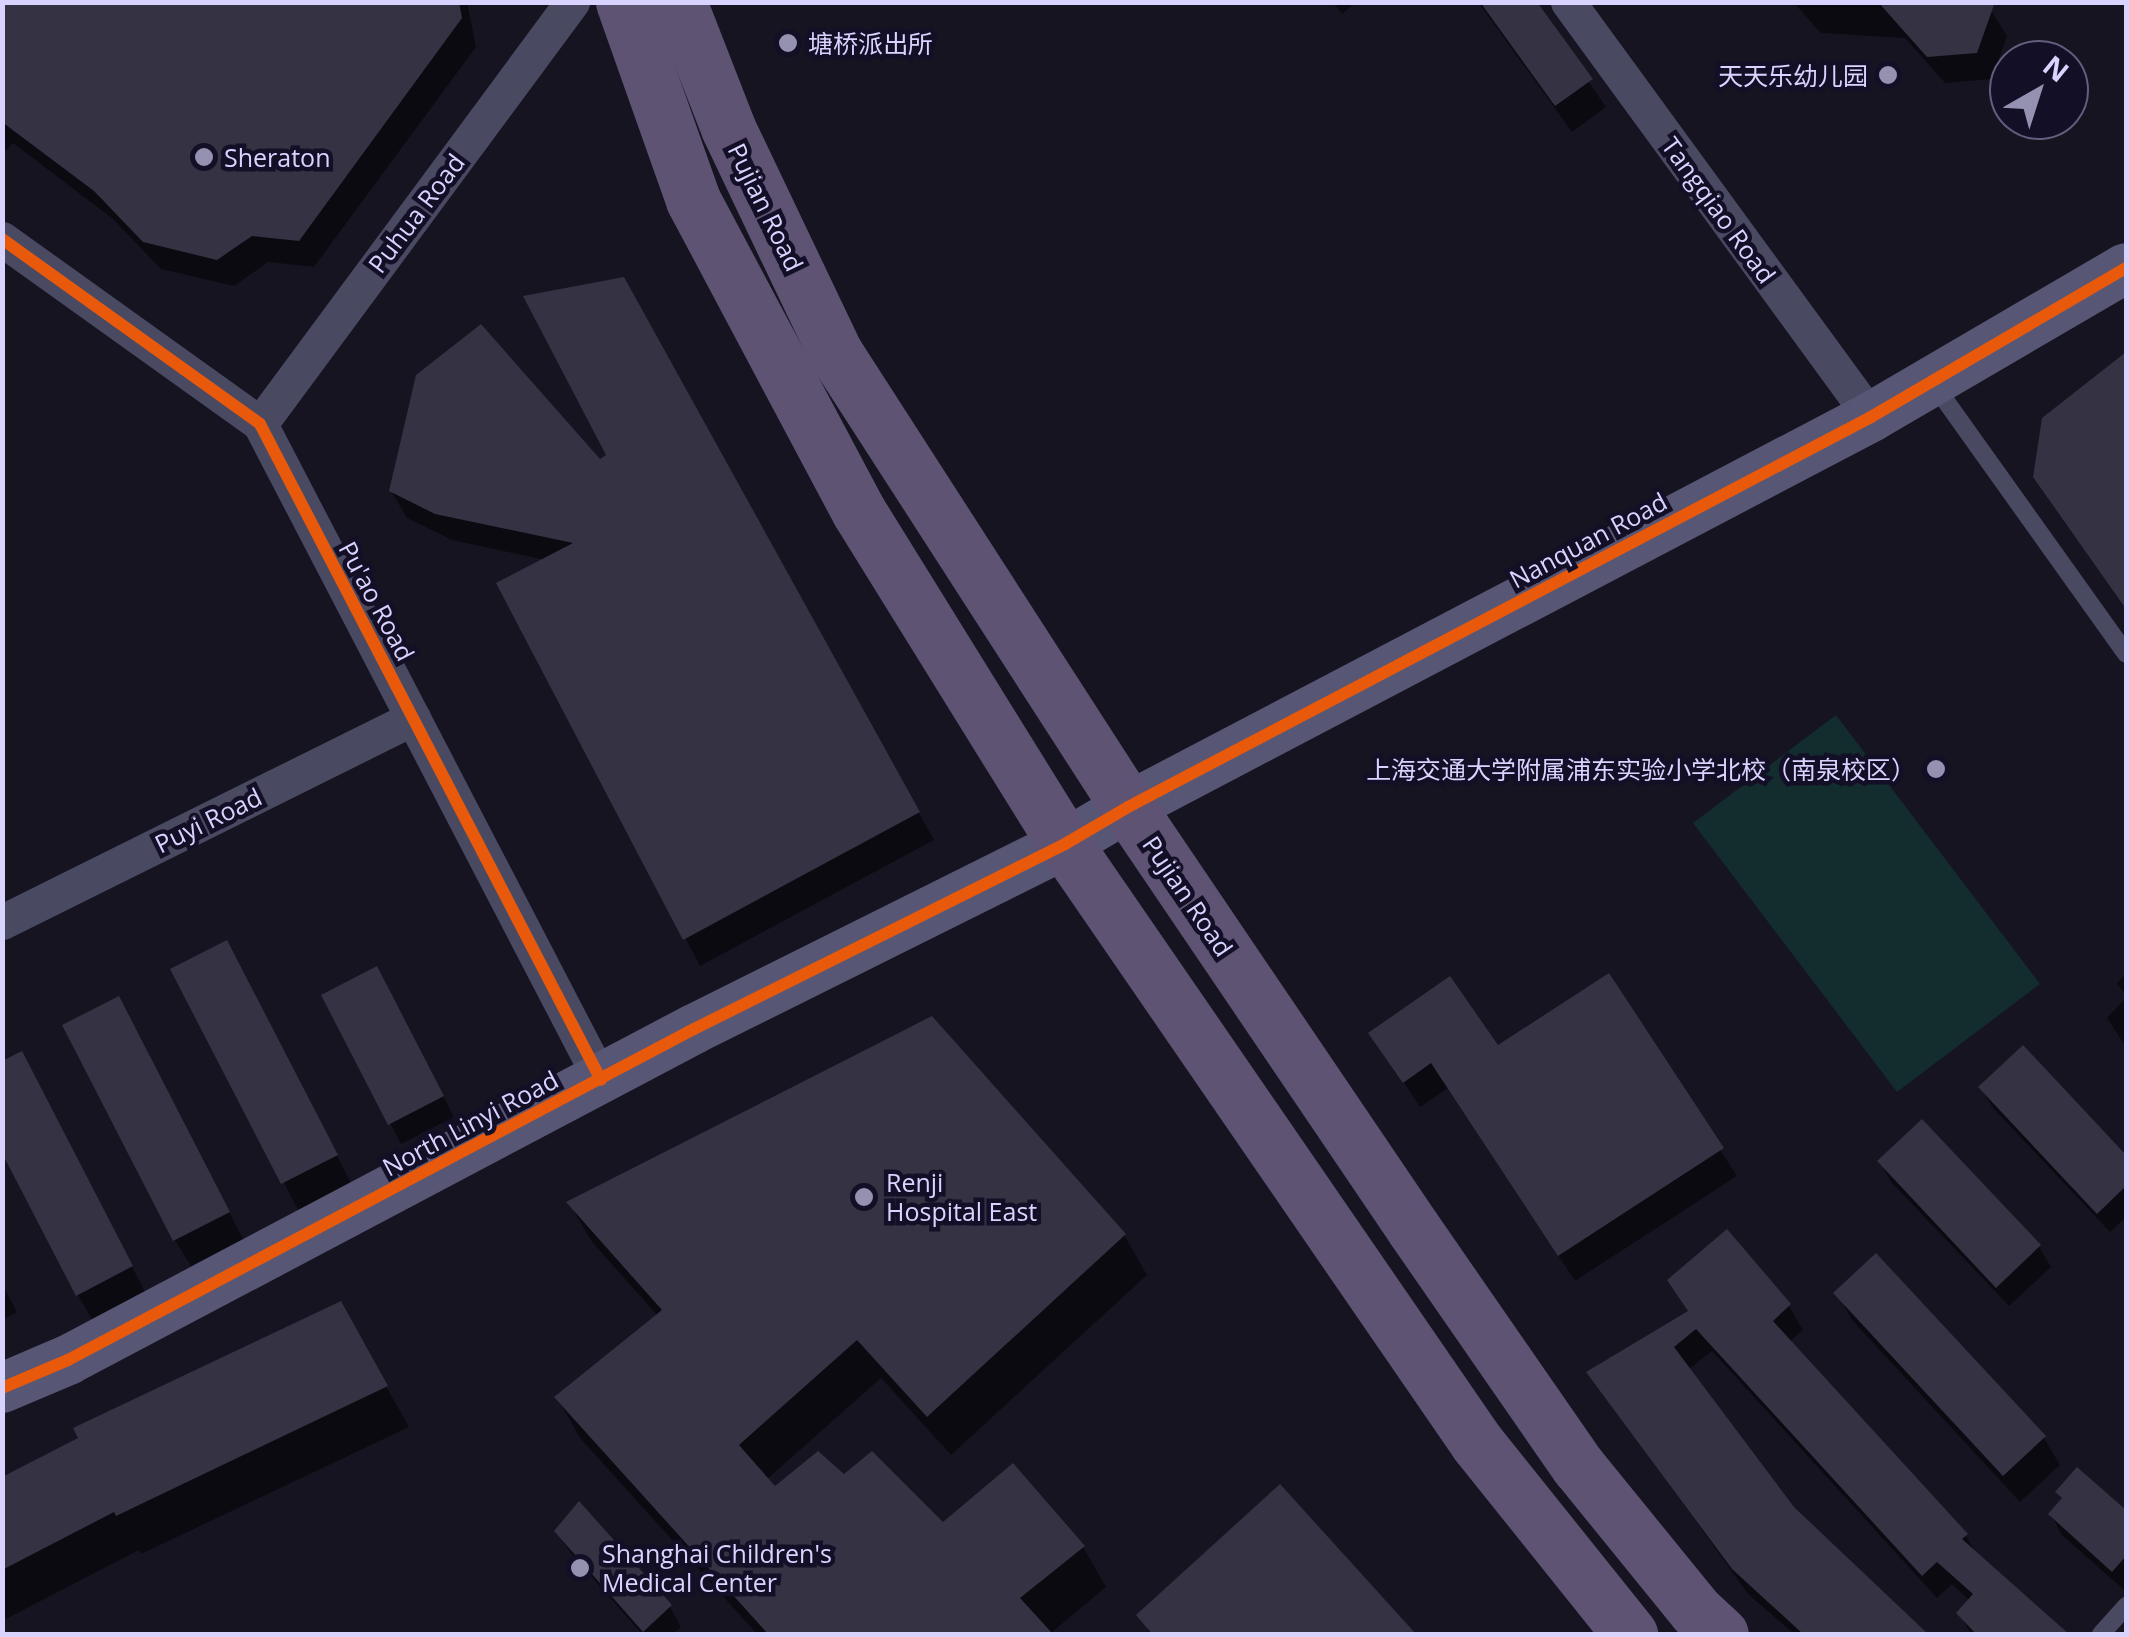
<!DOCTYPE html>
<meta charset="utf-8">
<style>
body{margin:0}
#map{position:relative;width:2129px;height:1637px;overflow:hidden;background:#161421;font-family:"Open Sans","Noto Sans SC",sans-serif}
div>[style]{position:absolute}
.green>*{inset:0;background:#132c2d}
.shadow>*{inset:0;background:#0007}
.building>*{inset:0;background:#343243}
.lane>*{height:18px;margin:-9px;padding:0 9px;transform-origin:9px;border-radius:9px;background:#4a4962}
.street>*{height:35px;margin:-17.5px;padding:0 17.5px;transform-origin:17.5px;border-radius:17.5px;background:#4a4962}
.secondary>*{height:50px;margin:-25px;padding:0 25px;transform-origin:25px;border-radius:25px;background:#575674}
.primary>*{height:55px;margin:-27.5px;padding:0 27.5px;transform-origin:27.5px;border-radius:27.5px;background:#5e5373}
.cycleway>*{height:12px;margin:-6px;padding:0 6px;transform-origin:6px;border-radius:6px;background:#e8590c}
.dots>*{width:28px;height:28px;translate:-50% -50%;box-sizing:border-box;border:5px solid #130f26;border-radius:50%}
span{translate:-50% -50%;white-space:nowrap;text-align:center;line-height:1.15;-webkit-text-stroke:9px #130f26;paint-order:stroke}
.poi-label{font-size:25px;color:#d9d4ff}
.left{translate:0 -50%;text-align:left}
.right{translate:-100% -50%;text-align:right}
.street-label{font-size:25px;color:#d9d4ff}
.frame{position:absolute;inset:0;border:5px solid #d9d4ff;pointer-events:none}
.north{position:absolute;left:1989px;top:40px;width:100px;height:100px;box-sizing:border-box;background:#130f26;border:2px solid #625e7d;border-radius:50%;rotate:39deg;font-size:28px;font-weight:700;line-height:40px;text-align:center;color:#d9d4ff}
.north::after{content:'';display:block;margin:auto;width:35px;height:45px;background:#9591b1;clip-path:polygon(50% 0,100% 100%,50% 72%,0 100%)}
</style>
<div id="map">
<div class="green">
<div style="clip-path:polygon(1836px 715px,2040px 984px,1897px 1092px,1693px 823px)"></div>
</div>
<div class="shadow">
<div style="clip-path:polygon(2px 2px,467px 2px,476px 47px,314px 267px,268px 262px,234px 286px,161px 269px,113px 219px,13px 143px,2px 154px)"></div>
<div style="clip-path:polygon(1333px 2px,1356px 2px,1342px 14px)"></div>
<div style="clip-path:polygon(1478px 2px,1534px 2px,1606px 107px,1572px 132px)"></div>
<div style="clip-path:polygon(1793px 2px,1986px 2px,2007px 36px,1992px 79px,1945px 83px,1905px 38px,1821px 33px)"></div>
<div style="clip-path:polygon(638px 307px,934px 840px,700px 966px,499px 584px,545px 560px,452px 540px,407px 518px,391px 491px,600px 462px,610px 455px)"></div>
<div style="clip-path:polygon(2123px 358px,2126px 363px,2126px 608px,2036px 477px)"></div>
<div style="clip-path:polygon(173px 970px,242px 970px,351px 1183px,298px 1210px)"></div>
<div style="clip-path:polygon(2126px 973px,2126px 997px,2117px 983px)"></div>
<div style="clip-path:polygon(1608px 977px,1737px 1176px,1575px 1281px,1448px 1088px,1420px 1107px,1372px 1034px,1498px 1049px)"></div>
<div style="clip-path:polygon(388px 989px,454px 1117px,401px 1144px,324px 996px)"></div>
<div style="clip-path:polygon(2126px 998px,2126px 1047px,2107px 1018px)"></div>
<div style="clip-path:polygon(134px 1026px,243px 1239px,191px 1266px,175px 1240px)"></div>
<div style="clip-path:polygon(2023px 1049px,2126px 1158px,2126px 1217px,2110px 1232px,1993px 1108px,1981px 1088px)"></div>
<div style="clip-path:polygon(37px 1081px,146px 1294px,93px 1321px,78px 1295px)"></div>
<div style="clip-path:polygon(1880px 1162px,2039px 1247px,2051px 1267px,2009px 1306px,1891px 1182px)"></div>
<div style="clip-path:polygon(569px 1203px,1124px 1235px,1147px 1275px,951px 1455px,881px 1378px,766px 1480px,775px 1490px,844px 1478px,943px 1526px,1083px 1547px,1106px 1587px,1050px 1634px,757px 1634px,580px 1438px,557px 1398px,658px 1316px,592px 1242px)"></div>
<div style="clip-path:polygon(2px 1284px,17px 1312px,2px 1320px)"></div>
<div style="clip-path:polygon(1837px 1293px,2044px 1438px,2060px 1465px,2020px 1502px,1852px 1320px)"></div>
<div style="clip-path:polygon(340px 1304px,409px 1427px,141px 1554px,139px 1550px,2px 1621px,2px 1479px)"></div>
<div style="clip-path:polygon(1789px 1306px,1803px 1330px,1789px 1342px,1966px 1536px,1978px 1557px,2065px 1634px,1971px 1634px,1959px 1613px,1970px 1601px,1952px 1584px,1937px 1598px,1712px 1351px,1688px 1370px,1792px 1508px,1924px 1634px,1794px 1634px,1748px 1594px,1590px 1373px,1690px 1313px)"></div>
<div style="clip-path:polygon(2077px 1470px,2126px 1514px,2125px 1591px,2062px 1535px,2051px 1515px,2063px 1501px,2058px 1492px)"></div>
<div style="clip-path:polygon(1279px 1487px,1413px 1634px,1150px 1634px,1140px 1616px)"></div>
<div style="clip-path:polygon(557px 1531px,670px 1607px,681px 1627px,673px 1634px,642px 1634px,569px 1551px)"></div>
</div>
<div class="building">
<div style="clip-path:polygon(2px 2px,459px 2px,462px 18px,299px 241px,252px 236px,217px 260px,143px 242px,94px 191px,2px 122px)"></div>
<div style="clip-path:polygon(1480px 2px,1537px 2px,1593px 79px,1555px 106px)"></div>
<div style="clip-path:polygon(1878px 2px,1995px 2px,1977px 53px,1927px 57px)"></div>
<div style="clip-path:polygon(624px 277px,920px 812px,683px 940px,496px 583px,573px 543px,435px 514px,389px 491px,416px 375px,481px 324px,600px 459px,606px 455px,523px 296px)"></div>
<div style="clip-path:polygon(2126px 352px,2126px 609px,2033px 477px,2042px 418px)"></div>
<div style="clip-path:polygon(227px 940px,338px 1155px,281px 1184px,170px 969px)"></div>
<div style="clip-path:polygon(377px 966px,444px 1096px,388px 1125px,321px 995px)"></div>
<div style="clip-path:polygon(1609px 973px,1724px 1148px,1558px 1256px,1431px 1063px,1403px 1083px,1368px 1033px,1450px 976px,1498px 1045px)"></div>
<div style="clip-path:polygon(119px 996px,230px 1212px,173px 1241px,62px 1025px)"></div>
<div style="clip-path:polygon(932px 1016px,1126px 1234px,927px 1417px,857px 1340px,739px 1445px,775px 1486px,818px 1451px,844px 1474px,872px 1451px,943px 1522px,1013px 1463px,1085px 1546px,1020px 1598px,1053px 1634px,768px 1634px,554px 1397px,662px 1310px,566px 1202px)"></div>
<div style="clip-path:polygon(2023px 1045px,2126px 1155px,2126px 1186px,2097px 1214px,1978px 1087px)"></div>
<div style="clip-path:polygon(22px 1051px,133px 1266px,76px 1296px,2px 1153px,2px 1061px)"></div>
<div style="clip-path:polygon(1922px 1119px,2041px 1245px,1996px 1288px,1877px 1161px)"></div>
<div style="clip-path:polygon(1727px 1229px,1791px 1304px,1773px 1321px,1968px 1534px,1962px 1539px,2069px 1634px,1976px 1634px,1956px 1613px,1973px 1594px,1937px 1562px,1922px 1576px,1696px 1329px,1674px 1347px,1794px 1507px,1928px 1634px,1803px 1634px,1732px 1569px,1586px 1372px,1688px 1311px,1667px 1280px)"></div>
<div style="clip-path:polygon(1876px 1253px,2046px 1436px,2003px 1476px,1833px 1293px)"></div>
<div style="clip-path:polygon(341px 1301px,388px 1386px,116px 1516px,114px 1512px,2px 1570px,2px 1477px,78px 1438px,73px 1428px)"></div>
<div style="clip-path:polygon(2077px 1467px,2126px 1510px,2126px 1556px,2112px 1572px,2048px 1514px,2062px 1498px,2055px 1492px)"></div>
<div style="clip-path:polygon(1280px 1484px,1416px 1634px,1152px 1634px,1136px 1615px)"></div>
<div style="clip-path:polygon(579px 1501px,672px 1605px,643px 1632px,554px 1531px)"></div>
</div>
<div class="lane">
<div style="left:1935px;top:386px;width:329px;rotate:54.5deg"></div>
<div style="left:2101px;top:1634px;width:38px;rotate:-48deg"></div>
</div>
<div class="street">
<div style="left:1568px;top:2px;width:514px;rotate:53.87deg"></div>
<div style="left:2px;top:239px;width:317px;rotate:35.6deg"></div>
<div style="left:260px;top:424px;width:739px;rotate:62.53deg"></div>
<div style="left:260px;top:424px;width:525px;rotate:-53.52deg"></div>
<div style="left:2px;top:922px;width:459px;rotate:-26.4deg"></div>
</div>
<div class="secondary">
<div style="left:2px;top:1388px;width:72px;rotate:-23deg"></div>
<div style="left:68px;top:1360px;width:708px;rotate:-27.87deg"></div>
<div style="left:694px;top:1029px;width:415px;rotate:-26.5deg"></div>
<div style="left:1065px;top:844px;width:73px;rotate:-30.4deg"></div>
<div style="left:1128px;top:807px;width:839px;rotate:-27.69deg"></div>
<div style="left:1871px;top:417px;width:295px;rotate:-30.3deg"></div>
</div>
<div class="primary">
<div style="left:623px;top:2px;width:210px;rotate:70.5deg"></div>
<div style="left:693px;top:200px;width:353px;rotate:62deg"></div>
<div style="left:859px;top:512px;width:391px;rotate:58.2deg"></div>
<div style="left:1065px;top:844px;width:727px;rotate:55.48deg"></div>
<div style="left:1477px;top:1443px;width:245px;rotate:51.3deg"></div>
<div style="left:679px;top:2px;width:135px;rotate:68.7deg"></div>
<div style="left:728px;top:128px;width:250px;rotate:64.5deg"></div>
<div style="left:836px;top:354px;width:539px;rotate:57.19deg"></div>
<div style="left:1128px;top:807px;width:508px;rotate:55.9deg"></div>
<div style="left:1413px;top:1228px;width:290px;rotate:55.3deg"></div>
<div style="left:1578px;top:1466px;width:187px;rotate:50.9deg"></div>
<div style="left:1696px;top:1611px;width:34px;rotate:43deg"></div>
</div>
<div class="cycleway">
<div style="left:2px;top:239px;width:317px;rotate:35.6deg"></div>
<div style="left:260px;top:424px;width:739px;rotate:62.53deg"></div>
<div style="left:2px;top:1388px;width:72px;rotate:-23deg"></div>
<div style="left:68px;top:1360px;width:708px;rotate:-27.87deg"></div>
<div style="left:694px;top:1029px;width:415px;rotate:-26.5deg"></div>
<div style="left:1065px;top:844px;width:73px;rotate:-30.4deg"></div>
<div style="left:1128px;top:807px;width:839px;rotate:-27.69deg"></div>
<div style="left:1871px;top:417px;width:295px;rotate:-30.3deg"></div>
</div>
<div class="dots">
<div style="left:788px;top:43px;background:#9591b1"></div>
<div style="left:1888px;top:75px;background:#9591b1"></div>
<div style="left:204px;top:157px;background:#9591b1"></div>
<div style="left:1936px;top:769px;background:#9591b1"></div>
<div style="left:864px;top:1197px;background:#9591b1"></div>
<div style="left:580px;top:1568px;background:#9591b1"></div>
</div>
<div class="poi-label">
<span class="left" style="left:808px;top:43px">塘桥派出所</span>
<span class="right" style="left:1868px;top:75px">天天乐幼儿园</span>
<span class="left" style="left:224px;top:157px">Sheraton</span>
<span class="right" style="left:1916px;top:769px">上海交通大学附属浦东实验小学北校（南泉校区）</span>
<span class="left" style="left:886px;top:1197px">Renji<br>Hospital East</span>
<span class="left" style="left:602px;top:1568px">Shanghai Children's<br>Medical Center</span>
</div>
<div class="street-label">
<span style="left:766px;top:207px;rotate:64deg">Pujian Road</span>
<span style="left:1719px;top:210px;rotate:54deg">Tangqiao Road</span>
<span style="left:416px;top:213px;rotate:-53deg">Puhua Road</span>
<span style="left:1588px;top:540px;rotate:-28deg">Nanquan Road</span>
<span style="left:377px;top:601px;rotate:62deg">Pu'ao Road</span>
<span style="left:208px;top:820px;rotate:-26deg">Puyi Road</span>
<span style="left:1188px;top:896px;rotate:56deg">Pujian Road</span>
<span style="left:470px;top:1123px;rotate:-28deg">North Linyi Road</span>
</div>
<div class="frame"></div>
<div class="north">N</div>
</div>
